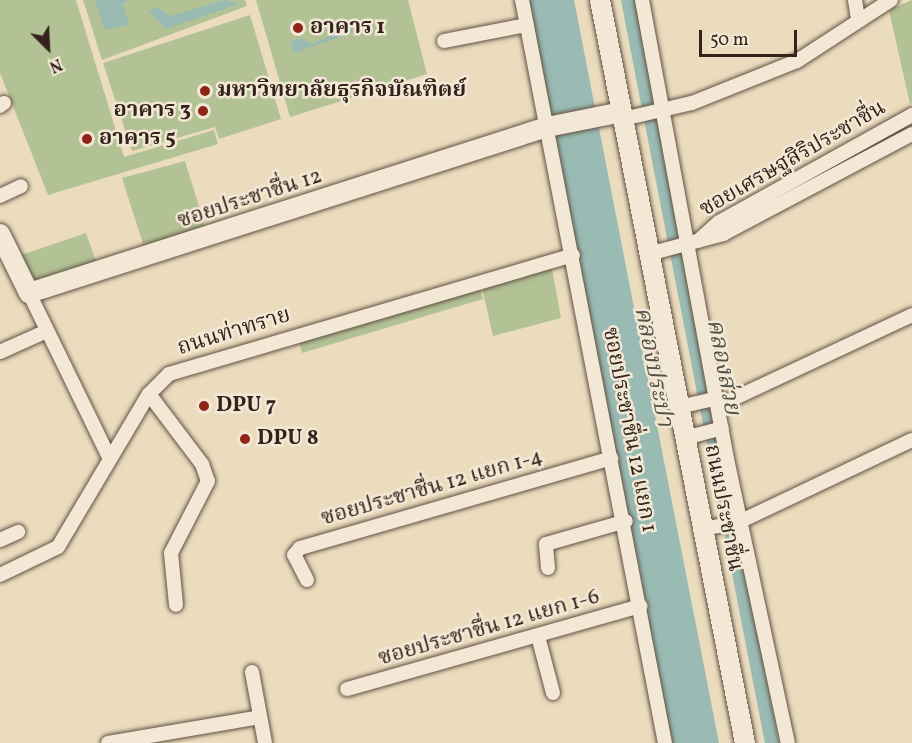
<!DOCTYPE html>
<meta charset="utf-8">
<style>
body{margin:0}
#map{position:relative;width:912px;height:743px;overflow:hidden;background:#ecdcbe;font-family:Vollkorn,"Noto Serif Thai",serif}
div>[style]{position:absolute}
.green>*{inset:0;background:#b3c295}
.water>*{inset:0;background:#99bbb3}
.canal>*{height:14px;margin:-7px;padding:0 7px;transform-origin:7px;border-radius:7px;background:#99bbb3}
.roads{filter:drop-shadow(0 0 2px #615143) drop-shadow(0 0 2px #615143)}
.minor>*{height:14px;margin:-7px;padding:0 7px;transform-origin:7px;border-radius:7px;background:#f3e8d5}
.secondary>*{height:20px;margin:-10px;padding:0 10px;transform-origin:10px;border-radius:10px;background:#f3e8d5}
.dots>*{width:16px;height:16px;translate:-50% -50%;box-sizing:border-box;border:3px solid #f3e8d5;border-radius:50%}
span{translate:-50% -50%;white-space:nowrap;text-align:center;line-height:1.15;-webkit-text-stroke:5px #f3e8d5;paint-order:stroke}
.poi-label{font-size:22px;color:#33231a;font-weight:700}
.left{translate:0 -50%;text-align:left}
.right{translate:-100% -50%;text-align:right}
.street-label{font-size:22px;color:#33231a}
.water-label{font-size:24px;color:#525148;font-style:italic}
.north{position:absolute;left:18px;top:18px;width:60px;height:60px;-webkit-text-stroke:4px #f3e8d5;paint-order:stroke;rotate:156deg;font-size:16px;font-weight:700;line-height:24px;text-align:center;color:#33231a}
.north::after{content:'';display:block;margin:auto;width:21px;height:27px;background:#33231a;clip-path:polygon(50% 0,100% 100%,50% 72%,0 100%)}
.scale{position:absolute;left:699px;top:30px;width:98px;height:27px;box-sizing:border-box;border:3px solid #33231a;border-top:0;padding-left:8px;font-size:18px;line-height:21px;white-space:nowrap;color:#33231a;-webkit-text-stroke:4px #f3e8d5;paint-order:stroke}
</style>
<div id="map">
<div class="green">
<div style="clip-path:polygon(0 0,76px 0,124px 157px,214px 130px,218px 144px,48px 195px,0 73px)"></div>
<div style="clip-path:polygon(83px 0,245px 0,247px 6px,102px 60px)"></div>
<div style="clip-path:polygon(256px 0,408px 0,427px 74px,290px 117px)"></div>
<div style="clip-path:polygon(912px 0,912px 103px,910px 104px,889px 10px)"></div>
<div style="clip-path:polygon(250px 15px,281px 119px,219px 139px,215px 127px,132px 151px,103px 63px)"></div>
<div style="clip-path:polygon(185px 161px,206px 229px,144px 247px,122px 178px)"></div>
<div style="clip-path:polygon(86px 233px,97px 264px,29px 285px,15px 257px)"></div>
<div style="clip-path:polygon(551px 263px,561px 318px,493px 336px,481px 284px)"></div>
<div style="clip-path:polygon(479px 284px,483px 299px,302px 353px,298px 339px)"></div>
</div>
<div class="water">
<div style="clip-path:polygon(95px 0,131px 0,122px 3px,129px 25px,105px 30px)"></div>
<div style="clip-path:polygon(224px 0,239px 4px,166px 29px,149px 11px,157px 7px,171px 16px)"></div>
<div style="clip-path:polygon(527px 0,574px 0,719px 743px,671px 743px)"></div>
<div style="clip-path:polygon(350px 26px,354px 32px,294px 53px,291px 47px,292px 41px,302px 38px,312px 44px)"></div>
</div>
<div class="canal">
<div style="left:628px;top:0;width:757px;rotate:79.03deg"></div>
</div>
<div class="roads">
<div class="minor">
<div style="left:522px;top:0;width:757px;rotate:79.11deg"></div>
<div style="left:642px;top:0;width:467px;rotate:79.5deg"></div>
<div style="left:727px;top:459px;width:290px;rotate:77.9deg"></div>
<div style="left:855px;top:0;width:20px;rotate:81deg"></div>
<div style="left:444px;top:41px;width:84px;rotate:-11deg"></div>
<div style="left:0;top:106px;width:5px;rotate:-37deg"></div>
<div style="left:623px;top:119px;width:71px;rotate:-13.1deg"></div>
<div style="left:692px;top:103px;width:113px;rotate:-21.8deg"></div>
<div style="left:797px;top:61px;width:112px;rotate:-33deg"></div>
<div style="left:0;top:196px;width:23px;rotate:-25deg"></div>
<div style="left:698px;top:241px;width:28px;rotate:-42deg"></div>
<div style="left:719px;top:222px;width:221px;rotate:-29deg"></div>
<div style="left:649px;top:254px;width:77px;rotate:-15.1deg"></div>
<div style="left:723px;top:234px;width:214px;rotate:-27.9deg"></div>
<div style="left:29px;top:293px;width:182px;rotate:64deg"></div>
<div style="left:0;top:352px;width:51px;rotate:-24.1deg"></div>
<div style="left:149px;top:394px;width:88px;rotate:52.9deg"></div>
<div style="left:202px;top:464px;width:18px;rotate:71deg"></div>
<div style="left:208px;top:481px;width:81px;rotate:117.2deg"></div>
<div style="left:171px;top:553px;width:52px;rotate:84.5deg"></div>
<div style="left:718px;top:406px;width:214px;rotate:-25.1deg"></div>
<div style="left:679px;top:407px;width:39px;rotate:-13deg"></div>
<div style="left:685px;top:438px;width:38px;rotate:-15deg"></div>
<div style="left:703px;top:529px;width:37px;rotate:-11deg"></div>
<div style="left:739px;top:522px;width:191px;rotate:-25.4deg"></div>
<div style="left:0;top:540px;width:20px;rotate:-24deg"></div>
<div style="left:548px;top:568px;width:24px;rotate:-95deg"></div>
<div style="left:546px;top:544px;width:83px;rotate:-16deg"></div>
<div style="left:0;top:575px;width:64px;rotate:-25.8deg"></div>
<div style="left:58px;top:547px;width:178px;rotate:-59.3deg"></div>
<div style="left:149px;top:394px;width:28px;rotate:-45deg"></div>
<div style="left:169px;top:374px;width:421px;rotate:-16.4deg"></div>
<div style="left:307px;top:580px;width:28px;rotate:-117deg"></div>
<div style="left:294px;top:555px;width:9px;rotate:-49deg"></div>
<div style="left:300px;top:548px;width:324px;rotate:-16.1deg"></div>
<div style="left:538px;top:636px;width:59px;rotate:75.3deg"></div>
<div style="left:252px;top:672px;width:72px;rotate:79.6deg"></div>
<div style="left:347px;top:689px;width:305px;rotate:-15.8deg"></div>
<div style="left:108px;top:743px;width:154px;rotate:-9.7deg"></div>
</div>
<div class="secondary">
<div style="left:600px;top:0;width:757px;rotate:78.96deg"></div>
<div style="left:0;top:234px;width:66px;rotate:63.8deg"></div>
<div style="left:29px;top:293px;width:544px;rotate:-17.77deg"></div>
<div style="left:547px;top:127px;width:76px;rotate:-11.3deg"></div>
</div>
</div>
<div class="dots">
<div style="left:298px;top:28px;background:#8f2418"></div>
<div style="left:205px;top:91px;background:#8f2418"></div>
<div style="left:203px;top:111px;background:#8f2418"></div>
<div style="left:87px;top:139px;background:#8f2418"></div>
<div style="left:204px;top:406px;background:#8f2418"></div>
<div style="left:245px;top:439px;background:#8f2418"></div>
</div>
<div class="poi-label">
<span class="left" style="left:310px;top:28px">อาคาร 1</span>
<span class="left" style="left:217px;top:91px">มหาวิทยาลัยธุรกิจบัณฑิตย์</span>
<span class="right" style="left:191px;top:111px">อาคาร 3</span>
<span class="left" style="left:99px;top:139px">อาคาร 5</span>
<span class="left" style="left:216px;top:406px">DPU 7</span>
<span class="left" style="left:257px;top:439px">DPU 8</span>
</div>
<div class="street-label">
<span style="left:793px;top:159px;rotate:-30deg">ซอยเศรษฐสิริประชาชื่น</span>
<span style="left:250px;top:199px;rotate:-18deg">ซอยประชาชื่น 12</span>
<span style="left:234px;top:332px;rotate:-17deg">ถนนท่าทราย</span>
<span style="left:629px;top:430px;rotate:79deg">ซอยประชาชื่น 12 แยก 1</span>
<span style="left:432px;top:488px;rotate:-16deg">ซอยประชาชื่น 12 แยก 1-4</span>
<span style="left:723px;top:508px;rotate:79deg">ถนนประชาชื่น</span>
<span style="left:489px;top:628px;rotate:-16deg">ซอยประชาชื่น 12 แยก 1-6</span>
</div>
<div class="water-label">
<span style="left:652px;top:367px;rotate:79deg">คลองประปา</span>
<span style="left:722px;top:367px;rotate:79deg">คลองส่วย</span>
</div>
<div class="north">N</div>
<div class="scale">50 m</div>
</div>
